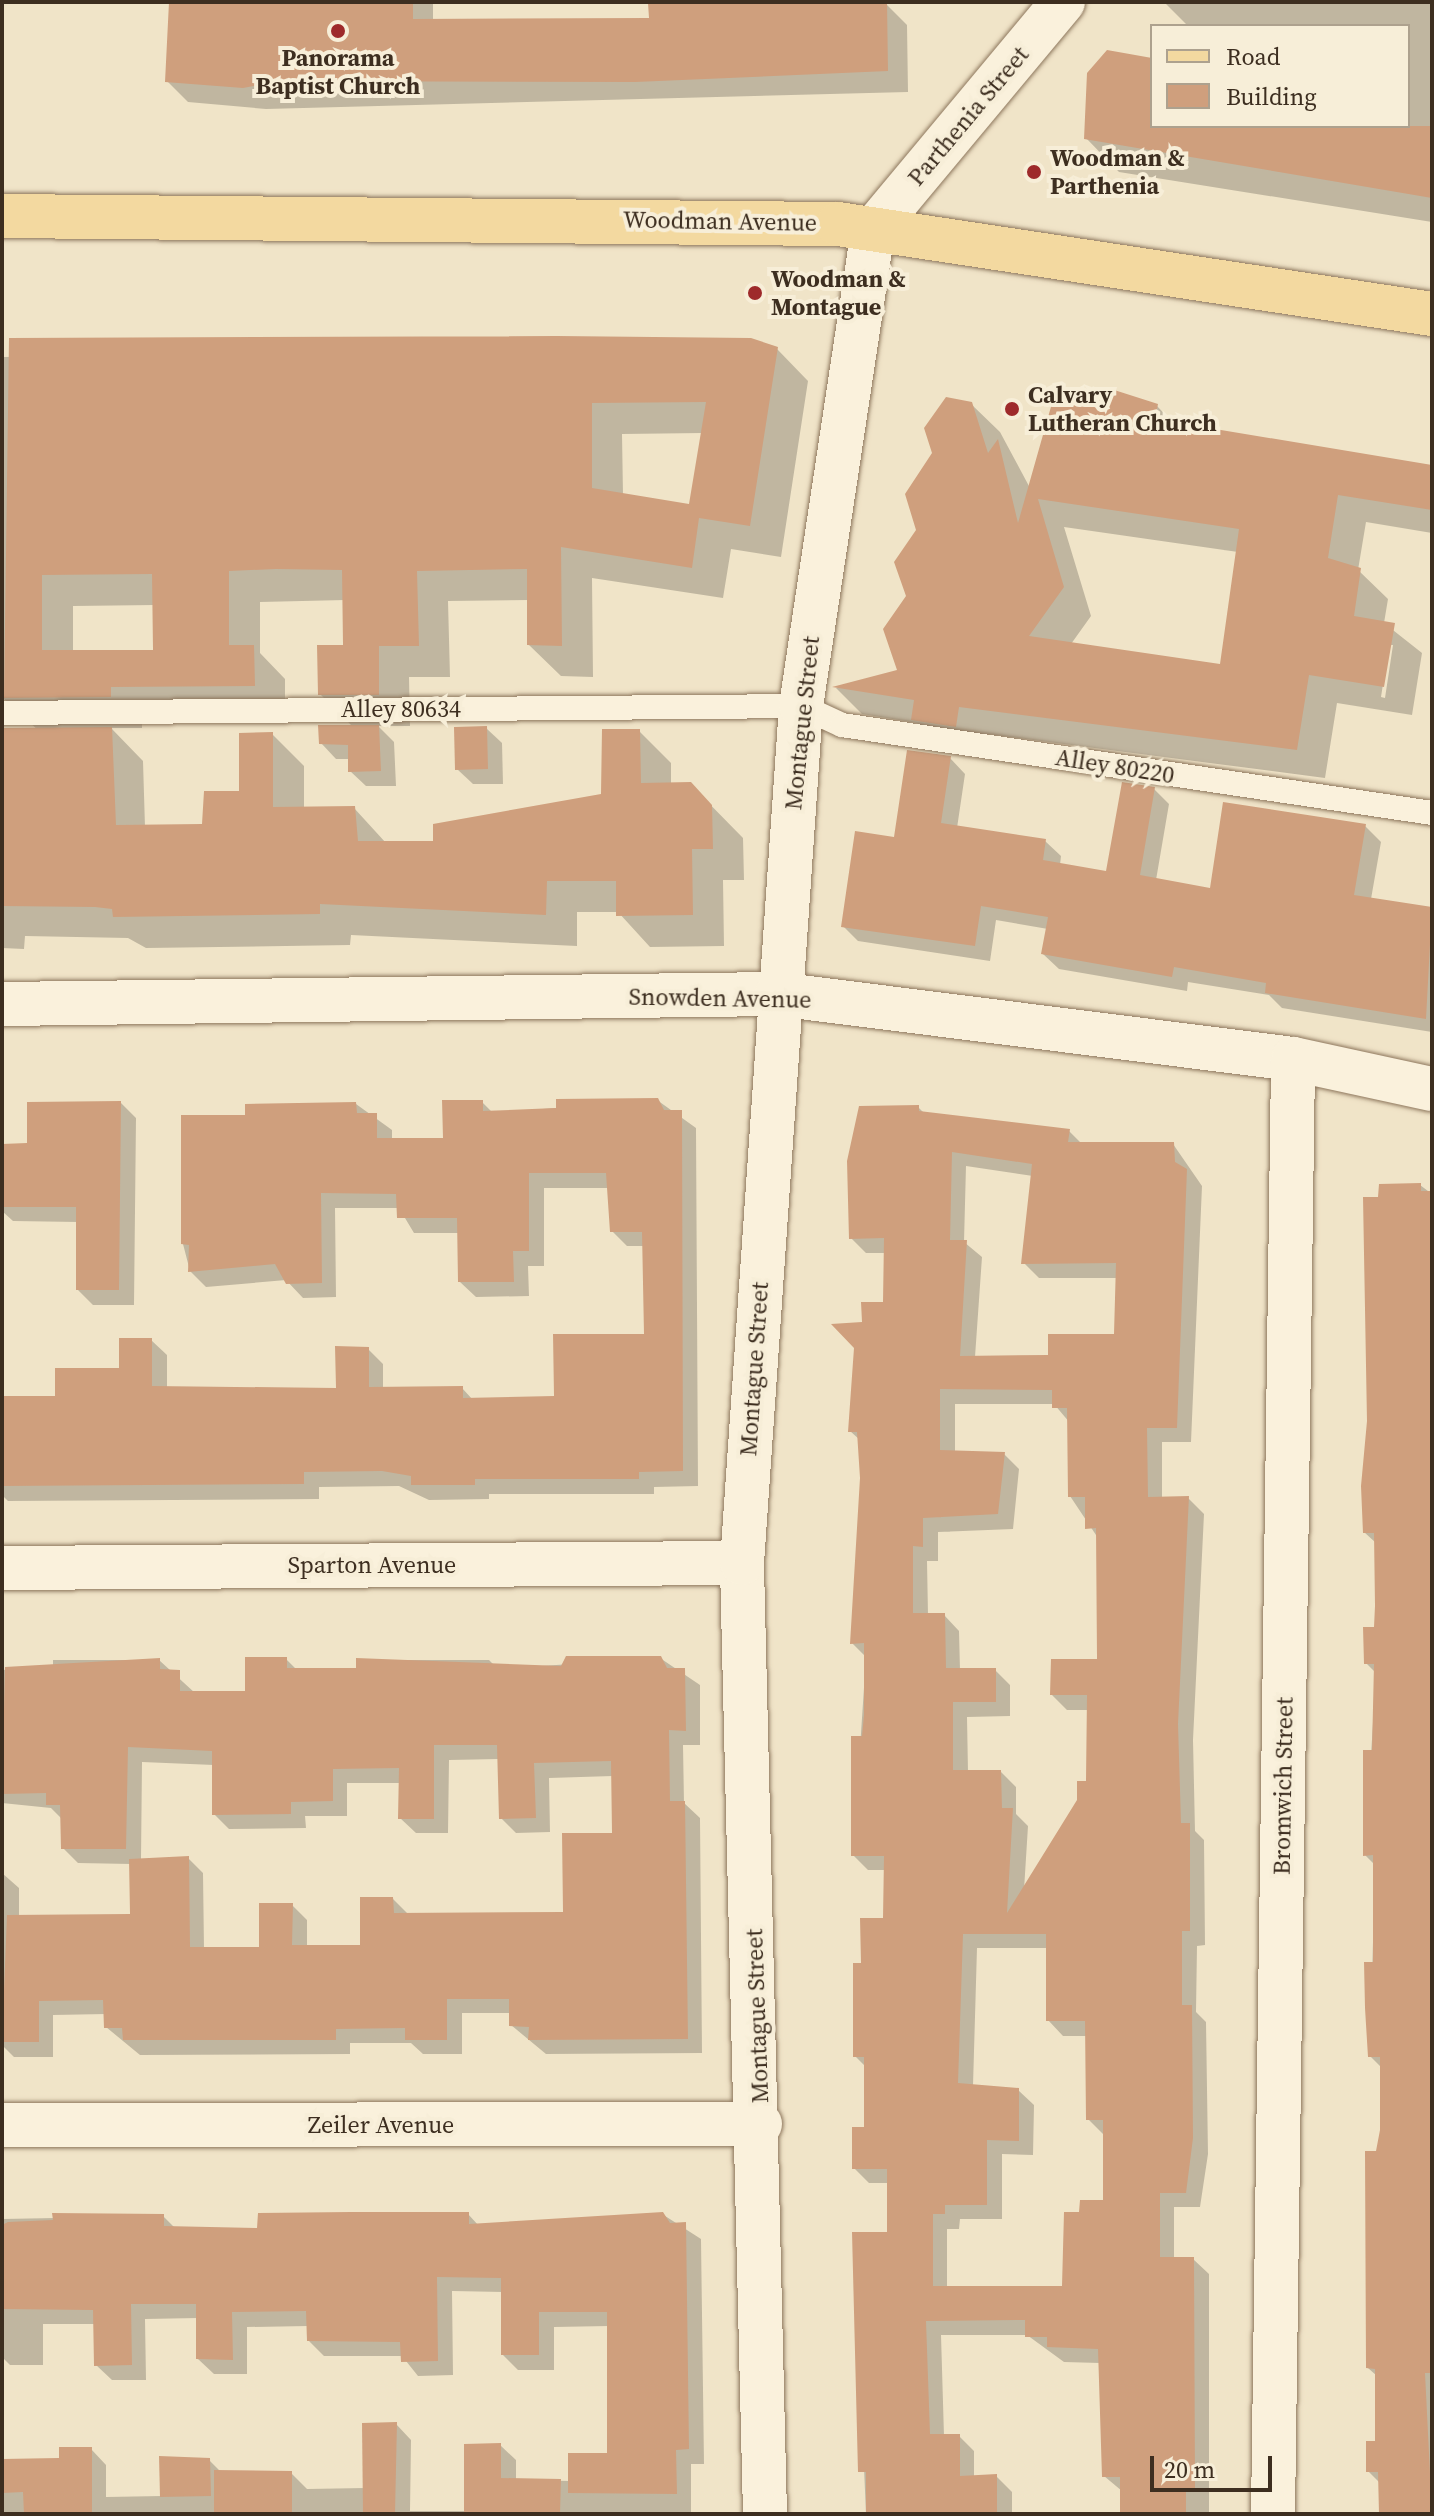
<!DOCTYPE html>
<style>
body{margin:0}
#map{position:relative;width:1434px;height:2516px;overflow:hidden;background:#f0e4c8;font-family:"Source Serif 4",serif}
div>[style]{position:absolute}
.shadow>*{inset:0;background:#0003}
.building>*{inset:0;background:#cf9f7d}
.roads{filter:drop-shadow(0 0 2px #8d765c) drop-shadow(0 0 2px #8d765c)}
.lane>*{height:24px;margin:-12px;padding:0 12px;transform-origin:12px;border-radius:12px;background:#faf1dc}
.street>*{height:44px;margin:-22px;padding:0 22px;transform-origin:22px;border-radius:22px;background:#faf1dc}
.secondary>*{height:44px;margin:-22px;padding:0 22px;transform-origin:22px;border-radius:22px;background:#faf1dc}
.primary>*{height:44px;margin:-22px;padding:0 22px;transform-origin:22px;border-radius:22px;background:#f3d9a0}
.dots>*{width:22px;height:22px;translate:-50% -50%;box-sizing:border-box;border:4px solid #f7eed8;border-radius:50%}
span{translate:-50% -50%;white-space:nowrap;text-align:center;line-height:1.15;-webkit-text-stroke:8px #f7eed8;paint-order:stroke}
.poi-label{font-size:24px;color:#3d2e20;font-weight:700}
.left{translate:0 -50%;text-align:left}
.street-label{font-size:24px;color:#3d2e20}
.frame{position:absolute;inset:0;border:4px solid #3d2e20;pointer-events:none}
.legend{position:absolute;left:1150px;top:24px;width:260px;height:104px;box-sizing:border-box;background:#f7eed8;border:2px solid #ada18e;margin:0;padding:10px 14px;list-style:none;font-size:24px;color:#3d2e20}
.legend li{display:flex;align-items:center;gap:16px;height:40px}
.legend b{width:40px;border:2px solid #ada18e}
.scale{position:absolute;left:1150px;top:2456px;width:122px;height:36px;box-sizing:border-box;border:4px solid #3d2e20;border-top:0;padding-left:10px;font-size:24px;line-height:28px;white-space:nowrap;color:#3d2e20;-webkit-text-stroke:6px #f7eed8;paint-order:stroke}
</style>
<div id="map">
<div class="shadow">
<div style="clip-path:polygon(170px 2px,433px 2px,433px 21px,651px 20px,886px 4px,907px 25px,908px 92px,266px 109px,188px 102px,167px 81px)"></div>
<div style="clip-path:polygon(1164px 2px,1432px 2px,1432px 222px,1119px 172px,1086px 138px,1152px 60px,1152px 126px,1408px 126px,1408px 26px,1188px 26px)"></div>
<div style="clip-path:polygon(evenodd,777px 349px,808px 381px,781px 557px,731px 549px,723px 598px,592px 578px,593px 677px,561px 676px,529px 645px,529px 600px,448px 601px,450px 677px,409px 677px,410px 726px,378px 726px,394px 742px,396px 786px,366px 786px,350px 771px,350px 759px,336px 759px,321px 743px,353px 727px,320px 694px,345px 647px,345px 600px,260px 602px,260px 653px,285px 679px,285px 717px,142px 718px,142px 728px,111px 728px,143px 761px,145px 827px,203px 826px,241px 793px,272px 734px,304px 766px,304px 808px,354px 808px,386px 843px,435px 843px,603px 796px,639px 731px,671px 763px,671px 784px,690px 784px,743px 838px,744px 880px,723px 880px,724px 946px,650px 947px,618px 912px,577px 912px,577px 946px,351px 935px,350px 945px,146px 948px,128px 938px,25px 936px,24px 949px,2px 948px,2px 733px,40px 732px,2px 697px,2px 357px,777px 349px,703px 433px,691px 506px,623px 495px,622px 434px,703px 433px,777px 349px,155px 605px,155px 652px,73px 652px,73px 606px,155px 605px)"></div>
<div style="clip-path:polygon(evenodd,971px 404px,1000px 432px,1030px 488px,1157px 406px,1175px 425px,1432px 467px,1432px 533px,1366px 522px,1358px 570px,1388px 599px,1384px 623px,1422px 653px,1412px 715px,1337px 703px,1325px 778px,987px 734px,983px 754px,942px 748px,917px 723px,862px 714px,836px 688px,899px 672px,918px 530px,971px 404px,1064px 527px,1238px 552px,1221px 666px,1071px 644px,1091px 616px,1064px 527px,971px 404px,1389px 645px,1393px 645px,1385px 698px,1381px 697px,1389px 645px)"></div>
<div style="clip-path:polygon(486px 728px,502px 743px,503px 784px,473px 784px,457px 769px)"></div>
<div style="clip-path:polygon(950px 758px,965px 774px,957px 828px,1045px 841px,1061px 856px,1060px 865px,1108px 874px,1154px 789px,1169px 804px,1156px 880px,1211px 890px,1365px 826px,1381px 842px,1371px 899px,1432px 909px,1432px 1032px,1282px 1008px,1269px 995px,1188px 982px,1187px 991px,1059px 969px,1043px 954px,1048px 929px,996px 920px,990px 961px,858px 941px,843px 926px)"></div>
<div style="clip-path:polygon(657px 1100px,696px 1128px,698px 1486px,654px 1487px,654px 1494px,489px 1494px,489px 1499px,429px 1500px,399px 1486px,319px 1487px,319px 1499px,8px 1501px,2px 1495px,2px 1398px,57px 1398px,121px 1370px,151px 1340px,167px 1355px,167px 1389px,338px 1390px,368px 1349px,383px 1364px,383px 1389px,462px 1388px,473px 1400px,556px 1398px,646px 1336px,645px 1246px,627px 1246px,612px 1231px,609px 1188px,544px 1188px,544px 1266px,528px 1266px,529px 1296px,476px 1297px,460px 1282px,459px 1233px,414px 1233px,399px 1208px,335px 1208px,336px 1297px,303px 1298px,286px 1280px,206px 1287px,190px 1271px,183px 1244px,247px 1117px,356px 1104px,392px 1130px,392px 1140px,445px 1140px,482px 1102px,493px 1113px)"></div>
<div style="clip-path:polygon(121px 1103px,136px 1118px,134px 1305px,93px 1305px,78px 1290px,78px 1222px,13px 1221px,2px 1211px,2px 1146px,29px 1145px)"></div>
<div style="clip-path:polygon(evenodd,918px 1107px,925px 1114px,1069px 1131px,1082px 1144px,1173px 1144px,1202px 1186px,1191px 1442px,1162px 1442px,1162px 1499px,1188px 1498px,1204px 1514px,1193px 1740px,1195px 1831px,1204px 1840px,1205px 1945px,1197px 1946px,1196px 2012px,1206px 2022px,1208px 2154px,1200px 2207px,1174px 2207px,1174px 2259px,1193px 2259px,1209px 2274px,1209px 2514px,1122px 2514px,1122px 2491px,1104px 2476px,1100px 2363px,1064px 2362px,1027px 2335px,941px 2335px,944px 2436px,959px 2436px,974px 2451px,974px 2477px,996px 2476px,1012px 2492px,1012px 2514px,866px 2514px,854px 2234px,889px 2234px,889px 2183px,869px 2183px,854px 2168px,865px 2129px,866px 2067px,855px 2056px,863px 1965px,885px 1920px,885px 1870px,868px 1870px,853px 1855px,866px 1657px,852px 1643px,862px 1478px,860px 1440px,850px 1431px,864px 1324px,885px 1304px,886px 1253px,866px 1253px,851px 1238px,918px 1107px,966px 1166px,1033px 1176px,1024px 1263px,1039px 1278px,1118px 1278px,1116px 1336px,1050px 1357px,975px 1357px,982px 1257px,964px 1242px,966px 1166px,918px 1107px,955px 1404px,1054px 1404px,1070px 1423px,1070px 1496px,1098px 1538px,1099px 1661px,1052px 1695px,1067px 1710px,1089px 1710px,1088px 1783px,1024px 1890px,1028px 1826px,1016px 1814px,1016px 1787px,1001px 1772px,968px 1772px,967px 1717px,1010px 1716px,1010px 1685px,995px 1670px,960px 1670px,959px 1631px,944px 1615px,928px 1615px,927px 1561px,938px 1561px,938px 1532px,1013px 1529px,1019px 1469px,1004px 1454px,955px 1453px,955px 1404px,918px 1107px,977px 1948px,1048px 1948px,1048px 2020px,1063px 2036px,1087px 2036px,1088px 2119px,1104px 2135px,1105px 2202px,1081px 2214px,1064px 2288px,947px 2288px,947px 2229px,959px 2229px,960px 2219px,1002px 2219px,1002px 2154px,1033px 2155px,1034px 2105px,1018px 2090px,973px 2086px,977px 1948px)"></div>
<div style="clip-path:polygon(1420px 1185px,1432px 1194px,1432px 2514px,1381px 2514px,1380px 2483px,1368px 2471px,1377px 2443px,1377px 2376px,1368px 2368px,1382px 2130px,1382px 2068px,1370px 2056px,1375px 1865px,1365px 1855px,1376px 1673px,1366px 1663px,1376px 1629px,1376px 1543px,1364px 1532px,1380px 1199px)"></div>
<div style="clip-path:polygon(evenodd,660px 1658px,700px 1685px,700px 1745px,683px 1745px,684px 1803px,700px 1818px,702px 2053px,546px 2054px,511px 2025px,511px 2013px,462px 2013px,462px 2054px,423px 2054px,411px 2043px,350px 2043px,350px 2054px,140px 2055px,106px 2027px,106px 2014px,53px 2015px,53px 2057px,14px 2057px,2px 2045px,2px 1873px,19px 1888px,19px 1917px,132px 1916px,131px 1864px,78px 1863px,63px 1848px,62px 1819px,51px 1808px,2px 1803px,2px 1670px,53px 1667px,53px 1660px,159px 1660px,195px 1693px,247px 1693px,286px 1659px,297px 1670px,358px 1670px,358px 1660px,489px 1660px,498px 1669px,660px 1658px,499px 1759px,501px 1818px,516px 1833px,550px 1832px,549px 1778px,613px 1776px,614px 1835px,565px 1914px,409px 1915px,393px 1899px,362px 1947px,307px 1947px,307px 1920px,292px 1905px,261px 1949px,204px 1949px,203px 1873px,188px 1858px,141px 1860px,142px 1762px,214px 1765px,214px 1814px,229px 1829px,306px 1828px,305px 1816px,347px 1816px,347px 1783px,401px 1783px,400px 1818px,416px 1833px,448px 1833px,449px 1760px,499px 1759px)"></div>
<div style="clip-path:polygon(468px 2214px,479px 2226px,662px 2214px,701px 2239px,704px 2464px,691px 2464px,691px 2514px,2px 2514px,2px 2434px,3px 2461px,61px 2460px,91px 2449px,106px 2465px,106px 2497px,162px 2496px,209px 2460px,221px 2472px,291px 2473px,307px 2489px,365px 2488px,396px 2424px,411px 2440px,410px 2511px,466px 2511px,500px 2445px,516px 2460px,516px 2480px,570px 2481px,609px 2455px,609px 2326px,554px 2327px,554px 2370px,518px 2370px,503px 2355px,503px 2292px,452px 2291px,453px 2375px,418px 2376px,402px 2356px,324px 2356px,309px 2341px,308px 2326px,247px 2327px,247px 2374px,214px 2374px,198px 2359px,198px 2318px,145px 2319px,146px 2380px,112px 2380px,96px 2365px,96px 2324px,43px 2324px,43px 2365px,10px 2365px,2px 2357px,2px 2219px,163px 2216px,175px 2228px,259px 2230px)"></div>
</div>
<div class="building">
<div style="clip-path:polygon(169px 2px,413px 2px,413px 19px,649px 18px,648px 3px,887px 2px,888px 71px,635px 82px,281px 81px,243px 88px,165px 82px)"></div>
<div style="clip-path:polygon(1107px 50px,1152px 58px,1152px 126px,1432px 126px,1432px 198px,1084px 139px,1087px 73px)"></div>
<div style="clip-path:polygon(evenodd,557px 336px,751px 338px,778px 347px,750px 526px,699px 518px,692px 568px,561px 547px,562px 646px,527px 645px,527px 569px,417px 571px,419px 646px,379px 646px,379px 695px,318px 695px,317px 645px,343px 645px,342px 570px,276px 569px,229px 571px,229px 645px,254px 645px,255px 686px,111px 687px,111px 697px,4px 698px,9px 338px,557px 336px,706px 402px,689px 504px,592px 488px,592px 403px,706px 402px,557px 336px,152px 574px,153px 650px,42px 650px,42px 575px,152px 574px)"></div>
<div style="clip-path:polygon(evenodd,1108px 388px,1158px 404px,1155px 419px,1432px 465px,1432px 510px,1338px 495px,1328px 558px,1361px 568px,1354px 616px,1395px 623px,1384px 687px,1309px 675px,1297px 750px,959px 707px,956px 727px,911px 720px,914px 700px,832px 687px,897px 670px,883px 629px,906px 596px,894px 562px,916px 530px,905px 494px,932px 453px,924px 428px,946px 397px,972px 402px,988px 453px,998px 439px,1018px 523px,1056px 389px,1108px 388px,1038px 499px,1239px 529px,1220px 664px,1029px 636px,1064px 587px,1038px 499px)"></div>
<div style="clip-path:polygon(318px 725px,379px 725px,381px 771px,348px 772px,348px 745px,319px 744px)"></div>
<div style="clip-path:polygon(487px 726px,488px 769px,455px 770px,454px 727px)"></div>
<div style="clip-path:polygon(112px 727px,116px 825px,202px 824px,204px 791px,239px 791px,239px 733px,273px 732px,273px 807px,355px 806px,358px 841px,433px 841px,433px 824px,601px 794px,602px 729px,640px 729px,641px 783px,691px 782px,712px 805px,713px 849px,692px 849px,693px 915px,616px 916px,616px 881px,547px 881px,546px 915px,320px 904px,320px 914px,113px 917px,112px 909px,95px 907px,2px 906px,4px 728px)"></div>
<div style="clip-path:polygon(907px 750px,951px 756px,941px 823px,1046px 839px,1043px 860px,1106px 871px,1122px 782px,1155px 787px,1140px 875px,1210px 888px,1223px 802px,1366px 824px,1354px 895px,1432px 907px,1426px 1019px,1265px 993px,1266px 983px,1174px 967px,1172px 977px,1041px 954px,1048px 917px,981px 906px,975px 946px,841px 927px,855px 831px,894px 837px)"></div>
<div style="clip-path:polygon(658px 1098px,664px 1110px,682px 1110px,683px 1471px,639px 1472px,639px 1479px,475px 1479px,475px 1485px,411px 1485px,411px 1476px,382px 1471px,304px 1472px,304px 1484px,2px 1486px,2px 1396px,55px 1396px,55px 1368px,119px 1368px,119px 1338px,152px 1338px,152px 1386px,336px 1388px,335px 1346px,369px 1347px,369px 1387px,463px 1386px,463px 1398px,554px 1396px,553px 1334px,644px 1334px,642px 1232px,610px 1232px,606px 1173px,529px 1173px,529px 1251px,513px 1251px,514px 1282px,458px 1282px,457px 1218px,397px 1218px,396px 1194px,321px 1193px,322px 1283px,286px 1284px,275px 1264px,188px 1272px,189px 1245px,181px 1244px,181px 1115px,245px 1115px,245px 1104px,356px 1102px,357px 1113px,377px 1113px,377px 1138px,443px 1138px,442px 1100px,483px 1100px,483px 1111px,556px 1108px,556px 1099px)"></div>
<div style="clip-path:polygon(121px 1101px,119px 1290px,76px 1290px,76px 1207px,2px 1207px,2px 1144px,27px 1143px,27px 1102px)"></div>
<div style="clip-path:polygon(evenodd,919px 1105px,919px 1111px,1070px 1129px,1068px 1142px,1174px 1142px,1175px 1162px,1187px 1169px,1177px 1428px,1147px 1428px,1148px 1497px,1189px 1496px,1178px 1724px,1181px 1823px,1190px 1823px,1190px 1931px,1182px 1931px,1182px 2005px,1192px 2005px,1193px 2138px,1186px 2193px,1160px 2193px,1160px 2257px,1194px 2257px,1195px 2489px,1186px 2488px,1186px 2514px,1120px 2514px,1120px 2477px,1102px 2477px,1098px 2349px,1047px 2347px,1047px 2337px,1025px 2337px,1025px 2320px,926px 2321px,930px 2434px,960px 2434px,960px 2476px,997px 2474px,997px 2514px,866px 2514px,866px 2472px,858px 2472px,852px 2232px,887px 2232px,887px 2169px,852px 2169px,852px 2127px,864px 2127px,864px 2057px,853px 2057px,853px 1963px,861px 1963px,860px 1918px,883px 1918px,884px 1856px,851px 1856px,851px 1736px,862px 1736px,864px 1715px,864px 1643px,850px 1644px,860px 1478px,857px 1432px,848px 1432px,854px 1348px,831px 1324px,862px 1322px,861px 1302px,883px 1302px,884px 1238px,849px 1239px,847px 1161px,859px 1106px,919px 1105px,952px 1152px,1032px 1164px,1021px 1264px,1116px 1263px,1114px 1334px,1048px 1334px,1048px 1355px,960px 1356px,967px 1240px,950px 1240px,952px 1152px,919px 1105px,940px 1389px,1052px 1390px,1052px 1408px,1067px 1408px,1068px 1497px,1085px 1497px,1085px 1529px,1096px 1528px,1097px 1659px,1051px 1659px,1050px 1695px,1087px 1695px,1086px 1781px,1077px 1781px,1077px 1800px,1007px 1913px,1013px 1808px,1002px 1808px,1001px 1770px,953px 1770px,953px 1702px,996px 1702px,996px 1668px,946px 1668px,945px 1613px,913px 1613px,913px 1546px,923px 1547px,923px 1518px,998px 1514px,1005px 1452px,940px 1450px,940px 1389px,919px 1105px,963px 1934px,1046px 1934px,1046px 2021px,1085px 2021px,1086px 2120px,1103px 2120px,1103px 2200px,1080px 2200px,1079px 2212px,1064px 2212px,1062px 2286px,933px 2286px,933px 2214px,945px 2214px,945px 2205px,987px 2205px,987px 2140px,1019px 2141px,1019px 2088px,958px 2083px,963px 1934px)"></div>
<div style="clip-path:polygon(1421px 1183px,1421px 1191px,1432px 1191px,1432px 2373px,1425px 2373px,1432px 2514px,1379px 2514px,1378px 2472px,1366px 2472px,1366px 2441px,1375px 2441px,1375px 2369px,1366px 2368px,1365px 2151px,1376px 2151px,1380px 2130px,1380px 2057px,1368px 2057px,1365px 2008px,1364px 1962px,1373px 1962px,1373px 1855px,1363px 1856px,1363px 1750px,1372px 1750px,1374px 1664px,1364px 1664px,1363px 1627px,1374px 1627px,1375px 1606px,1374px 1533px,1363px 1533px,1361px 1486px,1367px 1421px,1363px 1197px,1378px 1197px,1379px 1184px)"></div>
<div style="clip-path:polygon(566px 1656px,661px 1656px,667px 1668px,685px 1668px,686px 1731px,669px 1730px,670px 1801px,685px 1801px,688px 2039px,528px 2040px,529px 2027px,509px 2026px,509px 1999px,447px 1999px,447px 2040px,405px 2040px,405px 2028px,336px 2029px,336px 2040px,123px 2040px,122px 2028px,104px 2028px,103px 2000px,39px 2001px,39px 2042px,2px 2042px,7px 1915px,130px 1914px,129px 1859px,189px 1856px,190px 1947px,259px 1947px,259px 1903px,293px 1903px,292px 1945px,360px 1945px,360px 1897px,393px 1897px,394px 1913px,563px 1912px,562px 1833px,612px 1833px,611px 1761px,534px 1763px,536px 1818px,499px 1819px,497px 1745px,434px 1745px,434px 1819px,398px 1819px,399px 1768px,333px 1769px,333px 1801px,291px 1802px,291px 1814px,212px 1815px,212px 1751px,128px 1747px,126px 1849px,61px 1849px,60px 1805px,46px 1805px,46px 1793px,2px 1794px,5px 1667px,160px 1658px,160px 1669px,180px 1670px,180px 1691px,245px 1691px,245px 1657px,287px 1657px,287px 1668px,356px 1668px,356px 1658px,561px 1666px)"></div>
<div style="clip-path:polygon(351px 2212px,469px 2212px,469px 2224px,663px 2212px,670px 2223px,686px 2222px,689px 2449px,676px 2450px,677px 2494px,568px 2493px,568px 2453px,607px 2453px,607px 2312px,539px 2312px,539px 2355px,501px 2355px,501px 2278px,437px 2277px,438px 2361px,401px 2362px,400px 2342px,307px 2341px,306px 2311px,232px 2312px,233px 2360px,196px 2359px,196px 2304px,131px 2304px,132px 2365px,94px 2366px,93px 2310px,2px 2309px,2px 2225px,8px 2222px,53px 2220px,52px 2213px,164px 2214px,164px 2226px,257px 2228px,258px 2213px)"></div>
<div style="clip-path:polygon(397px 2422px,395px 2514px,363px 2514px,362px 2423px)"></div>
<div style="clip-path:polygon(501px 2443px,501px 2478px,561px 2479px,560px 2514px,464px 2514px,464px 2444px)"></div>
<div style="clip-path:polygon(59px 2447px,92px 2447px,92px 2514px,24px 2514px,23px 2492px,2px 2493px,2px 2459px,59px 2458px)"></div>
<div style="clip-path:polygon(159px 2456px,210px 2458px,211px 2496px,160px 2497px)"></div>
<div style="clip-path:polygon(214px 2470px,292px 2471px,292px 2514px,214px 2514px)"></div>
</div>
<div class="roads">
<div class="lane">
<div style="left:2px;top:713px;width:799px;rotate:-0.5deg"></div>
<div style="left:801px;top:706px;width:45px;rotate:24.9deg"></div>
<div style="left:842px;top:725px;width:597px;rotate:8.48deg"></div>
</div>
<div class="street">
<div style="left:2px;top:1004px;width:775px;rotate:-0.74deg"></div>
<div style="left:777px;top:994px;width:520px;rotate:7.18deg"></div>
<div style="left:1293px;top:1059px;width:142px;rotate:12.2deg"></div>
<div style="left:2px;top:1568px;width:740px;rotate:-0.39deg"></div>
<div style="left:2px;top:2125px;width:758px;rotate:-0.08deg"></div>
<div style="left:1273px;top:2514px;width:1455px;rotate:-89.21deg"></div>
</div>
<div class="secondary">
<div style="left:765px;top:2514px;width:951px;rotate:-91.39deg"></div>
<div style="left:742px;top:1563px;width:859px;rotate:-86.06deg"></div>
<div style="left:801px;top:706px;width:481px;rotate:-81.4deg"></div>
<div style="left:873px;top:230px;width:297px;rotate:-50.2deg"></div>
</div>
<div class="primary">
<div style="left:2px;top:216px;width:836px;rotate:0.55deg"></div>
<div style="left:838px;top:224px;width:601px;rotate:8.62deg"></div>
</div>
</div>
<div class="dots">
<div style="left:338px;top:31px;background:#9e2a2b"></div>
<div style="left:1034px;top:172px;background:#9e2a2b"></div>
<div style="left:755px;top:293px;background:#9e2a2b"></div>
<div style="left:1012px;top:409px;background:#9e2a2b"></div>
</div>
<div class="poi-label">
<span style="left:338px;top:72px">Panorama<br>Baptist Church</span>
<span class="left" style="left:1050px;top:172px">Woodman &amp;<br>Parthenia</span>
<span class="left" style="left:771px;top:293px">Woodman &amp;<br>Montague</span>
<span class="left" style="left:1028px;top:409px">Calvary<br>Lutheran Church</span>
</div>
<div class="street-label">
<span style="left:968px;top:116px;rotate:-50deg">Parthenia Street</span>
<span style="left:720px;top:221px;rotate:1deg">Woodman Avenue</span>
<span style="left:401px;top:709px">Alley 80634</span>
<span style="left:802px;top:723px;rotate:-84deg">Montague Street</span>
<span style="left:1115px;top:766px;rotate:9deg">Alley 80220</span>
<span style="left:720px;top:998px;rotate:1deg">Snowden Avenue</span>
<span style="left:754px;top:1369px;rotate:-86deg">Montague Street</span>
<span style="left:372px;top:1565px">Sparton Avenue</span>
<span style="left:1283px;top:1786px;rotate:-89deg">Bromwich Street</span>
<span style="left:757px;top:2016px;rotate:-92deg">Montague Street</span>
<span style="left:381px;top:2125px">Zeiler Avenue</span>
</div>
<div class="frame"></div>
<ul class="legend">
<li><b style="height:10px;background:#f3d9a0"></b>Road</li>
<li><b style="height:22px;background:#cf9f7d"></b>Building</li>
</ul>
<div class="scale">20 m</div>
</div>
